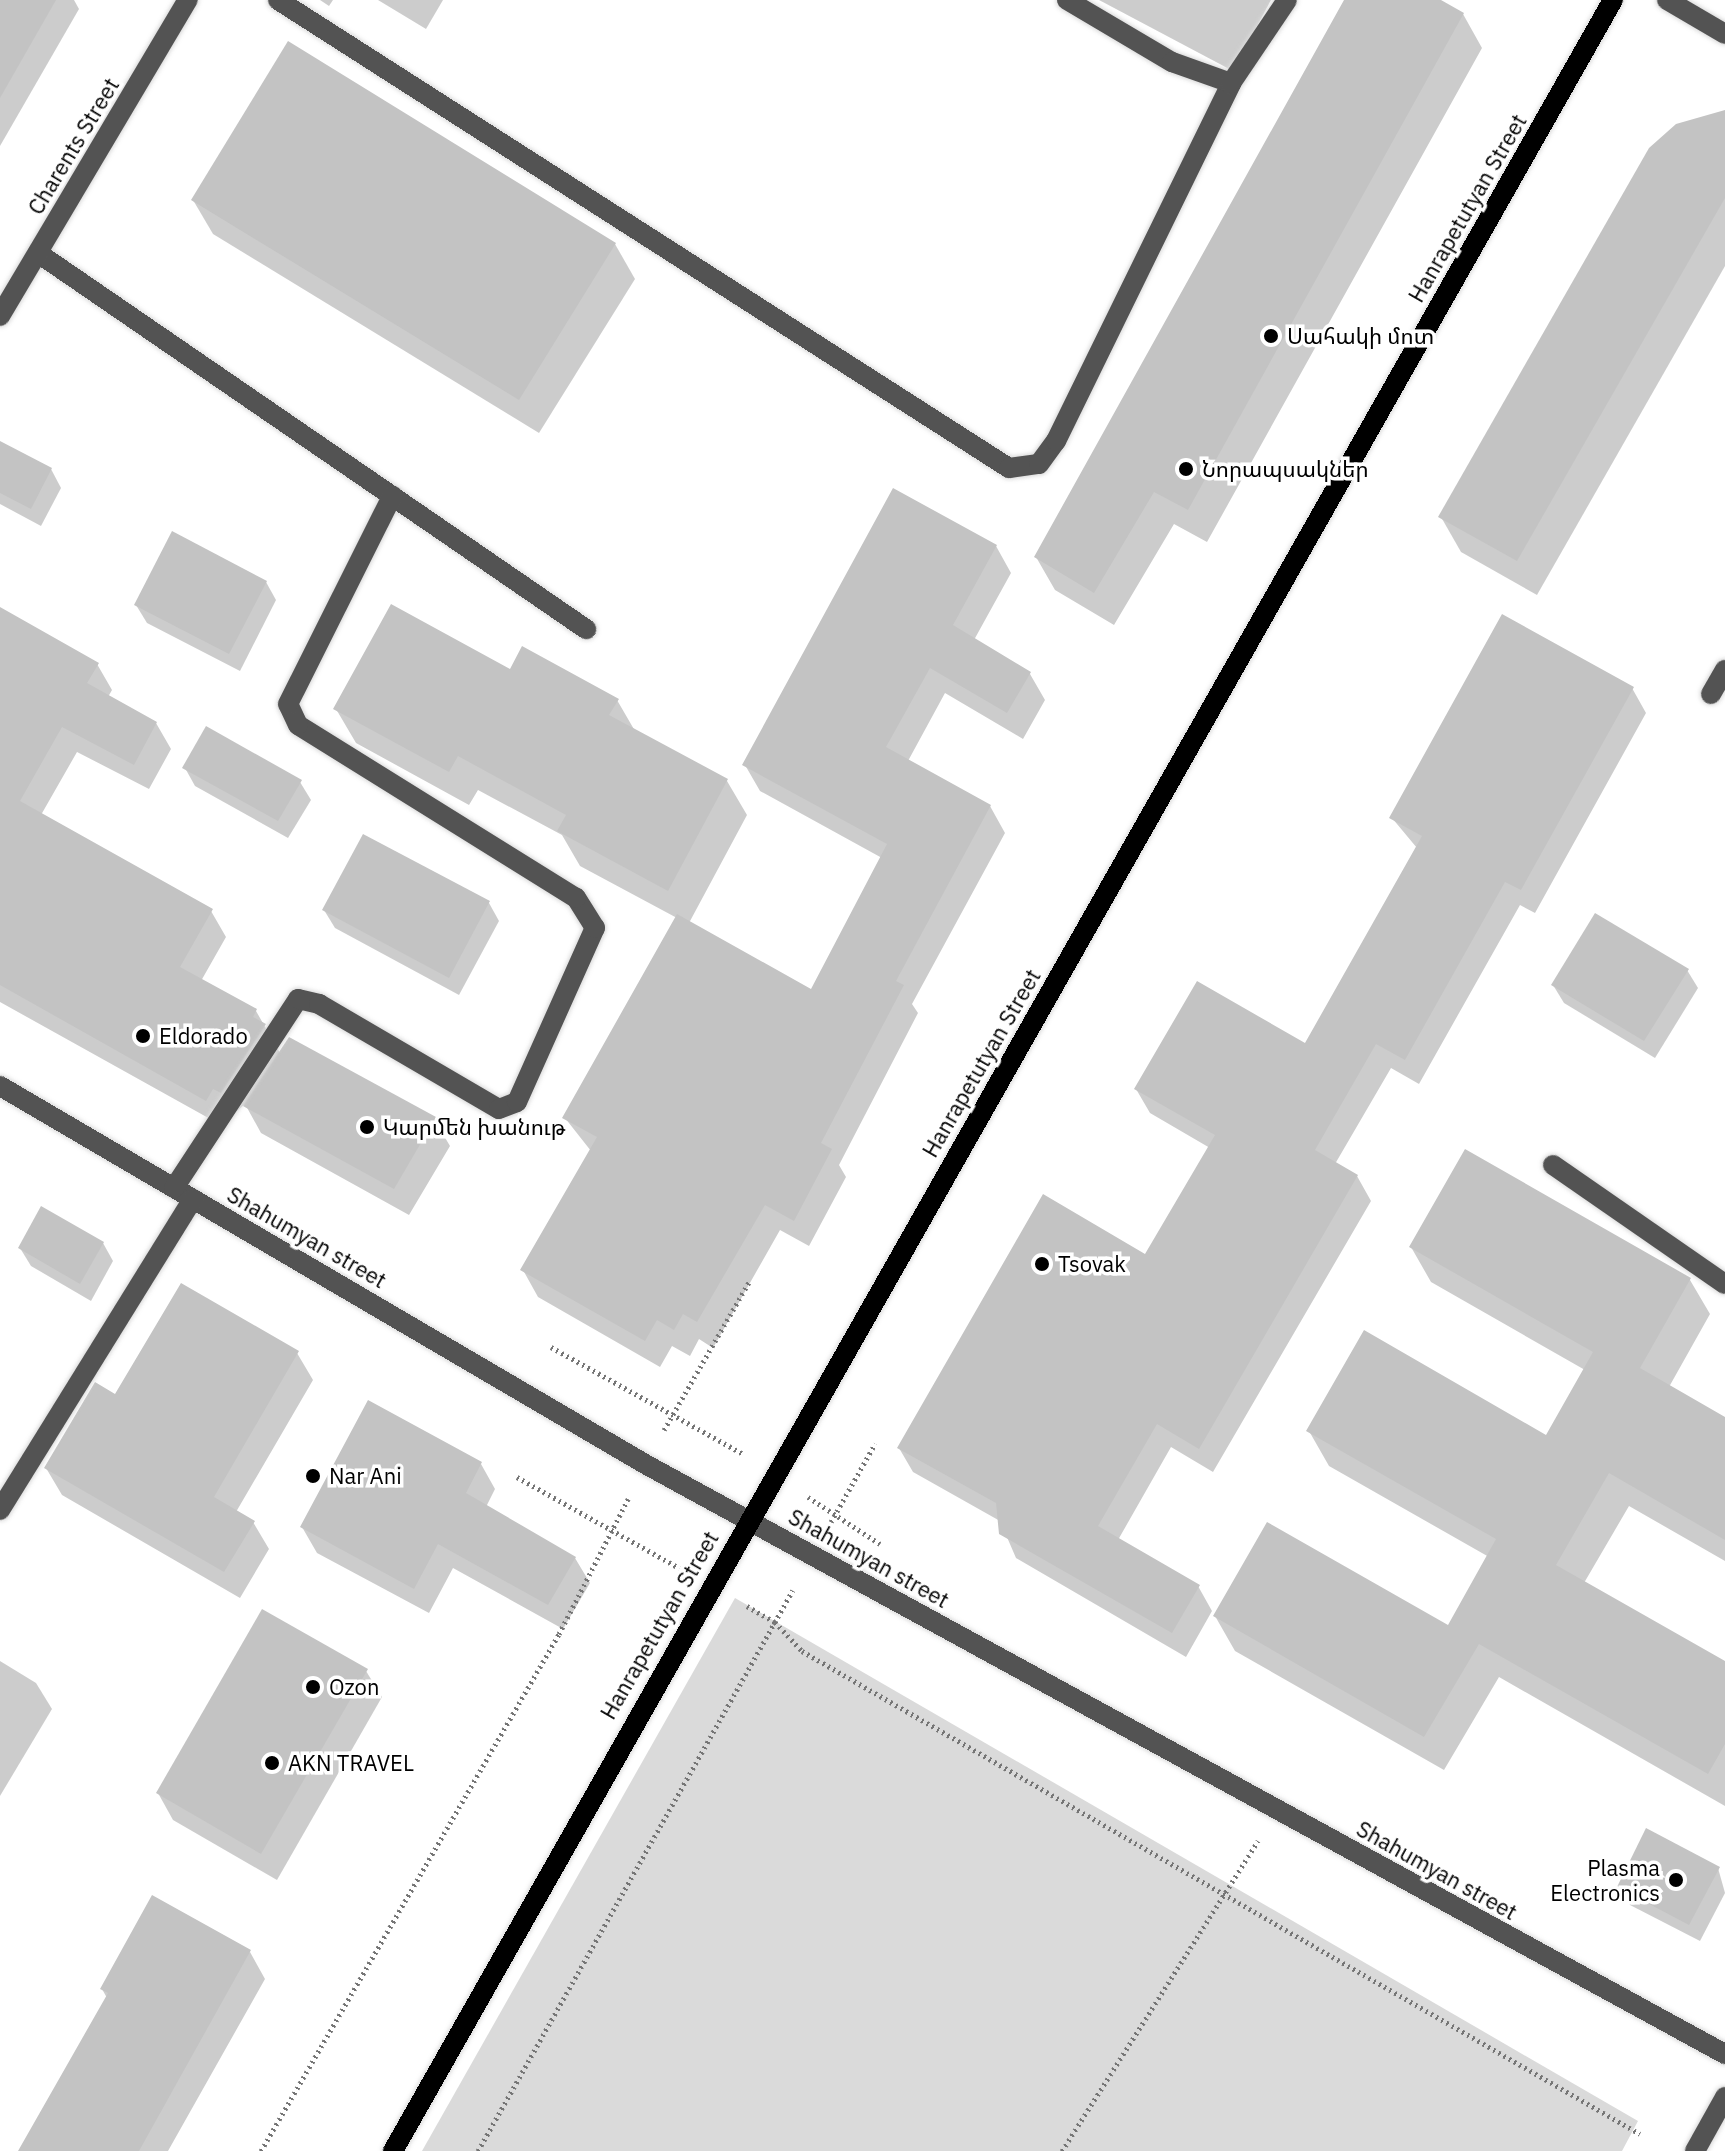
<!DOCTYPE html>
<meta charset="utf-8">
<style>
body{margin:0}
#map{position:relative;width:1725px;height:2151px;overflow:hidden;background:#fff;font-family:"IBM Plex Sans","Noto Sans Armenian",sans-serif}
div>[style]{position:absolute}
.green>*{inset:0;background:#dadada}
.shadow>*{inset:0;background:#0003}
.building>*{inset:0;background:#c3c3c3}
.path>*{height:5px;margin-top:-2.5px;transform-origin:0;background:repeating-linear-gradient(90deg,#757575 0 2px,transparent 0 6px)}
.roads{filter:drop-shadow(0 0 2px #dbdbdb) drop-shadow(0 0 2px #dbdbdb)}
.minor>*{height:20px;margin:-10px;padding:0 10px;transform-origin:10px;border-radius:10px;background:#535353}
.major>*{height:20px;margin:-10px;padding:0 10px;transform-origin:10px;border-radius:10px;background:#000}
.dots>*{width:22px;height:22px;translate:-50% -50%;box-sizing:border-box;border:4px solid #fff;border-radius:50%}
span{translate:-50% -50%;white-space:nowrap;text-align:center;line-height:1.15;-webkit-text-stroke:7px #fff;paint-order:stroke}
.street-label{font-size:22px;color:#000}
.poi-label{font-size:22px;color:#000}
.left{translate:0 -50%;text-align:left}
.right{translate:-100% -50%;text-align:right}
</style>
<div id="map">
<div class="green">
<div style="clip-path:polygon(735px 1598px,1638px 2121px,1622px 2151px,422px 2151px)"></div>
</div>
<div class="shadow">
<div style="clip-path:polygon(0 0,74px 0,79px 9px,0 146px)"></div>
<div style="clip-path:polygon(320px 0,333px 0,329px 6px)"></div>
<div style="clip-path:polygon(378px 0,443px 0,426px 29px)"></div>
<div style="clip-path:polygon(1099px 0,1271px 0,1233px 71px)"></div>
<div style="clip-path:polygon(1346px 0,1437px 0,1463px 14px,1482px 48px,1207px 542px,1174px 524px,1114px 625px,1055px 590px,1036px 557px)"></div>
<div style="clip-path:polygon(1725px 121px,1725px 266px,1537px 595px,1461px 552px,1441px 517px)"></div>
<div style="clip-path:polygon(193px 200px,615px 244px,635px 279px,539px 433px,213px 234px)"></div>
<div style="clip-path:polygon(0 443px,51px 469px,61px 488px,41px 526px,0 504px)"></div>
<div style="clip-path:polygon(996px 546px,1011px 573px,974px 640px,1030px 674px,1045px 700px,1023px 739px,945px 693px,908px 761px,990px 806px,1005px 833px,912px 1004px,918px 1013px,839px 1165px,846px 1177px,809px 1246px,780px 1230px,713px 1348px,699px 1339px,690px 1356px,672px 1346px,660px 1367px,538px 1297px,523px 1270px,591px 1151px,565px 1118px,677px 918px,580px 866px,562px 835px,478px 790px,469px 805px,356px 743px,336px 709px,511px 672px,617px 700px,635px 731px,727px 781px,747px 815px,689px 923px,812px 991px,882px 858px,760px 791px,745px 765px)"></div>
<div style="clip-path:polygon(266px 582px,276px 600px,240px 671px,147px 623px,136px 605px)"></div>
<div style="clip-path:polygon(0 610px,97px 664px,112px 690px,108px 697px,156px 723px,171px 749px,149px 789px,77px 752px,41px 815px,211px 911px,226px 937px,201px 981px,256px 1011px,280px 1053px,434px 1119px,450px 1146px,409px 1215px,261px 1133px,245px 1104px,221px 1125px,0 1002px)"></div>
<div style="clip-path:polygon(1632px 688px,1646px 713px,1535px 913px,1520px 905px,1419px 1084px,1391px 1068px,1335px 1164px,1357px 1176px,1371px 1201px,1213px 1472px,1171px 1447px,1118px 1540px,1198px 1586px,1212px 1611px,1186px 1657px,1016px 1558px,1000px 1521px,913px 1472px,899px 1448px,1146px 1257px,1210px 1148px,1150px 1113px,1136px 1089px,1305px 1046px,1417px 848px,1392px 818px)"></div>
<div style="clip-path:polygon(185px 768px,300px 782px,311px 800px,288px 838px,195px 786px)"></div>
<div style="clip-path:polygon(489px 903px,499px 921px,459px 995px,335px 928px,324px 910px)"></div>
<div style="clip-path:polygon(1687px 970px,1698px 988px,1655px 1058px,1564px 1003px,1553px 985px)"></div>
<div style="clip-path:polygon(103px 1243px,113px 1261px,91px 1301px,31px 1266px,20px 1248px)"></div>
<div style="clip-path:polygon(1411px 1247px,1690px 1280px,1710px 1314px,1669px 1387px,1725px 1419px,1725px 1561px,1629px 1506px,1584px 1583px,1725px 1664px,1725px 1806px,1499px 1677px,1444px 1770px,1235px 1651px,1215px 1616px,1448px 1628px,1489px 1557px,1329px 1466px,1309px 1431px,1547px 1438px,1585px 1370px,1431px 1282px)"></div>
<div style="clip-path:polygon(297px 1353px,313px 1380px,236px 1512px,253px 1522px,269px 1549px,240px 1598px,62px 1495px,46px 1468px,116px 1397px)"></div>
<div style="clip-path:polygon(481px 1464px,495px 1489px,486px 1507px,575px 1558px,590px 1583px,563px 1629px,453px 1568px,429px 1613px,317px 1553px,302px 1527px)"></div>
<div style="clip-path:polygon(0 1661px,36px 1683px,52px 1709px,0 1796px)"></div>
<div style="clip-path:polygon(366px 1671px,382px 1697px,277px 1880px,173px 1820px,158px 1793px)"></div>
<div style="clip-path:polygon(1718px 1868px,1725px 1893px,1700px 1941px,1630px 1905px,1619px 1887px)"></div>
<div style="clip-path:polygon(250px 1952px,265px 1979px,168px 2151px,20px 2151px,107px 1998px,102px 1989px)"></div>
</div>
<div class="building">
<div style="clip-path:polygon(0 0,56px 0,0 98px)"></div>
<div style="clip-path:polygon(1344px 0,1441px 0,1464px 13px,1188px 510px,1154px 492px,1094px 593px,1034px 557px)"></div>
<div style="clip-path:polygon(288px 41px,616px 243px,519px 400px,191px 200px)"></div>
<div style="clip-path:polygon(1725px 110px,1725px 198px,1517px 561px,1438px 517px,1649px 148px,1676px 124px)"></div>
<div style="clip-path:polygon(0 441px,52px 468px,31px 509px,0 493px)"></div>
<div style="clip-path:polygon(893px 488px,997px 545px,953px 625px,1031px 672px,1007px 713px,930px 668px,886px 747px,991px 805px,896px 981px,904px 985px,821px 1143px,832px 1149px,794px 1221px,765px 1205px,697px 1322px,683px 1314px,674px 1330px,657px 1320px,645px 1341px,520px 1270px,597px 1137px,562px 1118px,677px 914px,811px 989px,887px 844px,742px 765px)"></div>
<div style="clip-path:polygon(172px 531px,267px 581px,229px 654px,134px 605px)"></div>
<div style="clip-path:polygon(391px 604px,510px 669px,522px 646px,619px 699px,609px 715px,728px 779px,668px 891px,557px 831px,566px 815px,458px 756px,449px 772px,333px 709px)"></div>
<div style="clip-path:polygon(0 607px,99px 663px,87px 683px,157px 722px,134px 765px,62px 727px,20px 801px,213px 909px,180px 967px,257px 1009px,253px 1017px,266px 1024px,221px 1093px,213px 1089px,206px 1101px,0 985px)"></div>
<div style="clip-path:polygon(1502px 614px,1634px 687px,1521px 890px,1505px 882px,1405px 1060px,1376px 1044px,1315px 1150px,1358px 1175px,1199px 1449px,1157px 1424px,1098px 1526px,1200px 1585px,1172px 1633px,999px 1534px,996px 1503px,897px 1448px,1043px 1194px,1145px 1254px,1215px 1135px,1134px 1089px,1197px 981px,1305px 1043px,1422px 836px,1389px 818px)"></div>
<div style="clip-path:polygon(206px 726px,302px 780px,278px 821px,182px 768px)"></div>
<div style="clip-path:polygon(363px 834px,490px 901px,449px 978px,322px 910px)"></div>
<div style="clip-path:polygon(1595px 913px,1689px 969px,1644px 1041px,1551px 985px)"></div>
<div style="clip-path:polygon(289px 1037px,436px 1117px,394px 1189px,243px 1106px)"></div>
<div style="clip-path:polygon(1465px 1149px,1691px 1278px,1640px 1368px,1725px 1417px,1725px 1540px,1609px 1473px,1556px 1565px,1725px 1661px,1725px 1744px,1708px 1774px,1479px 1644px,1424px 1737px,1213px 1616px,1267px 1522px,1448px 1625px,1496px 1539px,1306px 1431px,1364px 1330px,1546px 1435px,1593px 1352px,1409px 1247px)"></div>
<div style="clip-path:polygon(41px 1206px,104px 1242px,80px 1284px,18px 1248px)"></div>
<div style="clip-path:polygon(181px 1283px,299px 1351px,214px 1497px,255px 1521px,224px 1572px,44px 1468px,95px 1382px,115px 1394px)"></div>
<div style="clip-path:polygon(368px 1400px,482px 1462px,466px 1493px,576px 1557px,548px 1605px,438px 1544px,414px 1589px,300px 1527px)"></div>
<div style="clip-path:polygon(262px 1609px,368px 1669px,261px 1854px,156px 1793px)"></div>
<div style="clip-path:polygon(1646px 1828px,1720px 1867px,1689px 1925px,1617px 1887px)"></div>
<div style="clip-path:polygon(152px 1895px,251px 1950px,139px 2151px,18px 2151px,108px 1993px,100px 1989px)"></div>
</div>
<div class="path">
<div style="left:551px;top:1347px;width:220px;rotate:29.1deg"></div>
<div style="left:664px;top:1430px;width:171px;rotate:-60.1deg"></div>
<div style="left:517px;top:1477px;width:186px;rotate:29.3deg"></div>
<div style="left:808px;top:1497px;width:86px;rotate:33.1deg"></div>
<div style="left:831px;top:1522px;width:90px;rotate:-60.6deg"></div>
<div style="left:747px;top:1606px;width:32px;rotate:30deg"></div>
<div style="left:775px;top:1622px;width:40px;rotate:47deg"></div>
<div style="left:802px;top:1651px;width:967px;rotate:29.96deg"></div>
<div style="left:261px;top:2151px;width:597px;rotate:-60.04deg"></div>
<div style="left:559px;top:1634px;width:152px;rotate:-62.9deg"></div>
<div style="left:478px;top:2151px;width:643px;rotate:-60.69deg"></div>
<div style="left:1062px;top:2151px;width:367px;rotate:-57.7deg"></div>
</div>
<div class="roads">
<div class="minor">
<div style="left:278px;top:0;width:868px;rotate:32.63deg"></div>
<div style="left:1009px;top:468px;width:30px;rotate:-8deg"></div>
<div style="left:1039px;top:464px;width:29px;rotate:-54deg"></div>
<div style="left:1056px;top:441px;width:398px;rotate:-63.9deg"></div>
<div style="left:1067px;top:0;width:122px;rotate:30.6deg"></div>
<div style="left:1172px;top:62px;width:63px;rotate:19.6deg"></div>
<div style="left:1231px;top:83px;width:100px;rotate:-56deg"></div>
<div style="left:1667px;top:0;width:67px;rotate:30.4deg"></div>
<div style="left:38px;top:253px;width:665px;rotate:34.46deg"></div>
<div style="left:0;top:316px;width:368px;rotate:-59.3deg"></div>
<div style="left:1711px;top:694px;width:28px;rotate:-60deg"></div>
<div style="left:0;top:1086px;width:748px;rotate:30.37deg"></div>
<div style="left:645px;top:1464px;width:1231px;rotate:28.65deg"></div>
<div style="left:1553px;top:1165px;width:209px;rotate:34.7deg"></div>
<div style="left:174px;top:1188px;width:226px;rotate:-56.7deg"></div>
<div style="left:298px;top:999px;width:22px;rotate:13deg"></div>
<div style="left:319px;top:1004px;width:208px;rotate:30.3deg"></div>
<div style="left:499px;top:1109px;width:19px;rotate:-21deg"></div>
<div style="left:517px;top:1102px;width:191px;rotate:-65.9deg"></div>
<div style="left:595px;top:928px;width:36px;rotate:-122deg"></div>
<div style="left:576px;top:898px;width:327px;rotate:-148.1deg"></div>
<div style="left:298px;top:725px;width:23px;rotate:-115deg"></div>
<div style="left:288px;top:704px;width:233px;rotate:-63.4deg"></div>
<div style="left:0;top:1510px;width:366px;rotate:-58.2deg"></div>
<div style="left:1695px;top:2151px;width:62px;rotate:-60.9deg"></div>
</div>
<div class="major">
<div style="left:393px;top:2151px;width:2473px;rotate:-60.44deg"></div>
</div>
</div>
<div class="dots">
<div style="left:1271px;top:336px;background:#000"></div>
<div style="left:1186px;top:469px;background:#000"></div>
<div style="left:143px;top:1036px;background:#000"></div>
<div style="left:367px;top:1127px;background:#000"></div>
<div style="left:1042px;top:1264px;background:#000"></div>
<div style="left:313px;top:1476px;background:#000"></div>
<div style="left:313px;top:1687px;background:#000"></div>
<div style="left:272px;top:1763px;background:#000"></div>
<div style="left:1676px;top:1880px;background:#000"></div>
</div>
<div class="street-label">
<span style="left:73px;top:146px;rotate:-59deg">Charents Street</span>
<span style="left:1467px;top:208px;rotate:-60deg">Hanrapetutyan Street</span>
<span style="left:981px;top:1063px;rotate:-60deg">Hanrapetutyan Street</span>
<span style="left:307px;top:1237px;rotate:30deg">Shahumyan street</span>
<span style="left:869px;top:1558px;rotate:29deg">Shahumyan street</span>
<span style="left:659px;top:1625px;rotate:-60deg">Hanrapetutyan Street</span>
<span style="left:1437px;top:1870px;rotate:29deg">Shahumyan street</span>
</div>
<div class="poi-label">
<span class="left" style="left:1287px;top:336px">Սահակի մոտ</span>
<span class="left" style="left:1202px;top:469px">Նորապսակներ</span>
<span class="left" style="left:159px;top:1036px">Eldorado</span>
<span class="left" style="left:383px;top:1127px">Կարմեն խանութ</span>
<span class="left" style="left:1058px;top:1264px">Tsovak</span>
<span class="left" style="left:329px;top:1476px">Nar Ani</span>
<span class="left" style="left:329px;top:1687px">Ozon</span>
<span class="left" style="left:288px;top:1763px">AKN TRAVEL</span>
<span class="right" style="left:1660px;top:1880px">Plasma<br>Electronics</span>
</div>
</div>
